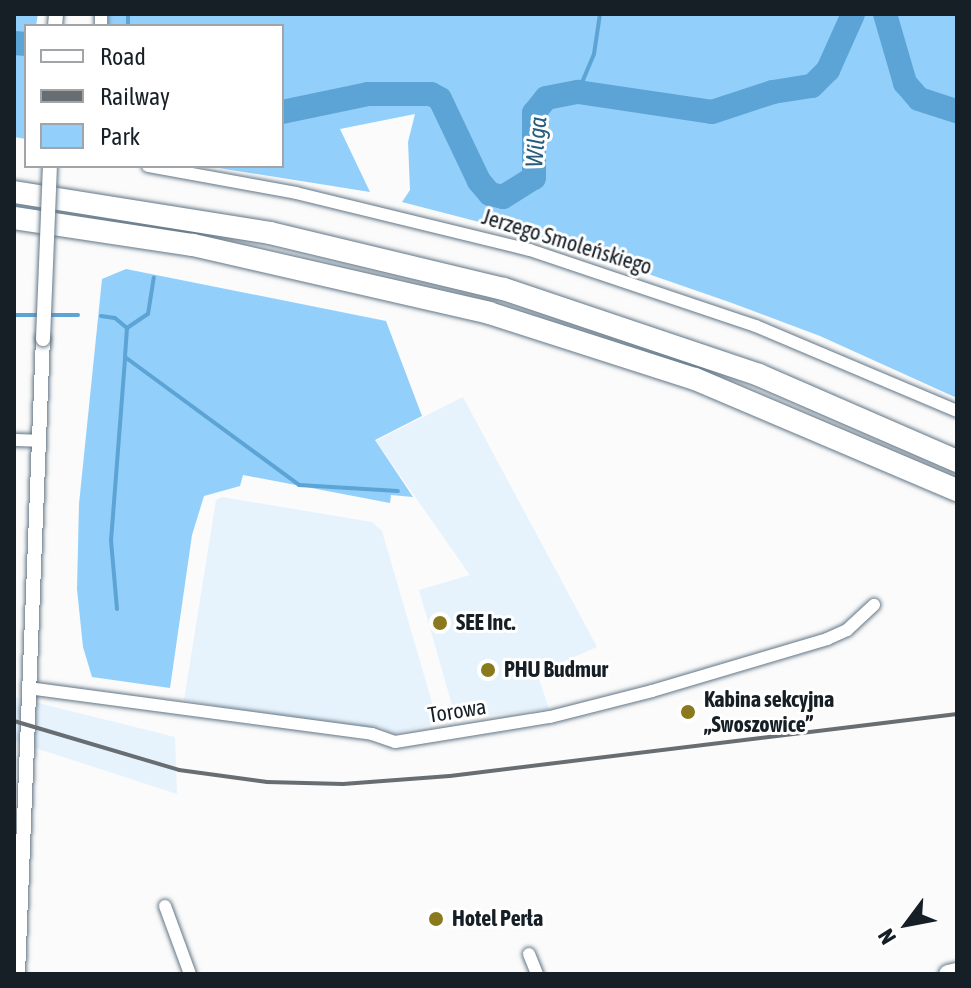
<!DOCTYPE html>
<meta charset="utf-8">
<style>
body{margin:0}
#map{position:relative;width:971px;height:988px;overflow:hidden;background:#fbfbfb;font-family:"Asap Condensed",sans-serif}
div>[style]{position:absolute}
.built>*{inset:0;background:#e7f3fc}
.green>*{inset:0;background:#92cffa}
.stream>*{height:4px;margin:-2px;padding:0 2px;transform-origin:2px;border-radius:2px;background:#5ca4d5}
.river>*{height:24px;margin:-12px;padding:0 12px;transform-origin:12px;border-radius:12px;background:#5ca4d5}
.roads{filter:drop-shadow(0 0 2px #627686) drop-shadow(0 0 2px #627686)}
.minor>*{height:12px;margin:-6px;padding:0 6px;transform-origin:6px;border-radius:6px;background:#fff}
.tertiary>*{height:14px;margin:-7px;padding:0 7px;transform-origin:7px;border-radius:7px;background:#fff}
.primary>*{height:18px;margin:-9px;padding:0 9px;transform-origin:9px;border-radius:9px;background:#fff}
.motorway>*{height:22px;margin:-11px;padding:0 11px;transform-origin:11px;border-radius:11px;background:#fff}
.rail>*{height:4px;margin:-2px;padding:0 2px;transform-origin:2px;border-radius:2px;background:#686d72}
.bridges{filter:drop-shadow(0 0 2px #627686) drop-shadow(0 0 2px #627686)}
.tertiary-bridge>*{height:14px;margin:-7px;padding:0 7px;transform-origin:7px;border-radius:7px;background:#fff}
.dots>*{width:22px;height:22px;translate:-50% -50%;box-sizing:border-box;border:4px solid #fff;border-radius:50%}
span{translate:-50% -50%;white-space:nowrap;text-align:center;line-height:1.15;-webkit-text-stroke:6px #fff;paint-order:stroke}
.street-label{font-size:22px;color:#171f26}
.poi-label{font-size:22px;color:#171f26;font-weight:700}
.left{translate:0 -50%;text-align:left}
.water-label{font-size:24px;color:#275c7e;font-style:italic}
.frame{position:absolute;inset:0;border:16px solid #171f26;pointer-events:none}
.legend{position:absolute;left:24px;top:24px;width:260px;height:144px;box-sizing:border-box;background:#fff;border:2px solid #a2a5a8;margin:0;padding:10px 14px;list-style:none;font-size:24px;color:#171f26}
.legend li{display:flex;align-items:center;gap:16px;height:40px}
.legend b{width:40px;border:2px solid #a2a5a8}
.north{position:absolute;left:867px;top:884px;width:80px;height:80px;-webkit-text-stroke:6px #fff;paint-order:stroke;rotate:238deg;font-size:22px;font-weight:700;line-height:32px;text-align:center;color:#171f26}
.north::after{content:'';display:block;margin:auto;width:28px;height:36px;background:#171f26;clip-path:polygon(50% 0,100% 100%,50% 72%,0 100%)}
</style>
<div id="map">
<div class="built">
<div style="clip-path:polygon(463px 397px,597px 647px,537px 673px,549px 709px,461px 718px,454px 712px,419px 590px,470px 575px,376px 441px)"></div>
<div style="clip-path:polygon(222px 497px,372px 522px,382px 531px,438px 723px,390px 734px,381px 727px,366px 730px,184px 700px,216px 500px)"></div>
<div style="clip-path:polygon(14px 697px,175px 737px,177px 794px,14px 741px)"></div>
</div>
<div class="green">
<div style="clip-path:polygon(14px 14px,38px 14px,36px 26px,26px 26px,26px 139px,14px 137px)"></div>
<div style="clip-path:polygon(108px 14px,957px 14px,957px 398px,820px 336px,732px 303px,553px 241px,402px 202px,410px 190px,408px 142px,415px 114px,340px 129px,370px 192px,206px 166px,282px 166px,282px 26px,108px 26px)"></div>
<div style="clip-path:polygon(126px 269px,386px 321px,422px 416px,375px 440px,413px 497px,391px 495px,390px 503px,243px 475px,240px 486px,204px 496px,192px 535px,170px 688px,92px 677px,83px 647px,77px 589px,79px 504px,102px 279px)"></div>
</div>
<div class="stream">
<div style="left:128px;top:14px;width:12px;rotate:90deg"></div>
<div style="left:578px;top:92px;width:41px;rotate:-67.2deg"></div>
<div style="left:594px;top:54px;width:40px;rotate:-81.5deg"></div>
<div style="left:14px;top:315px;width:26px"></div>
<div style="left:49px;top:315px;width:29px"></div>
<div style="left:101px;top:316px;width:14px;rotate:8deg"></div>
<div style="left:115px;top:318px;width:16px;rotate:40deg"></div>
<div style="left:127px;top:328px;width:29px;rotate:94deg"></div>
<div style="left:125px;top:357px;width:216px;rotate:36.3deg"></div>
<div style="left:299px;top:485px;width:99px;rotate:3.5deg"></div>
<div style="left:127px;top:328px;width:25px;rotate:-34deg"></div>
<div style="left:148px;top:314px;width:37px;rotate:-81deg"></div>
<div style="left:117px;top:609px;width:68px;rotate:-95deg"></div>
<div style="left:111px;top:541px;width:185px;rotate:-85.6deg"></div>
</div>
<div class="river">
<div style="left:885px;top:14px;width:72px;rotate:73.8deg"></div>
<div style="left:905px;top:83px;width:21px;rotate:49deg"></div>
<div style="left:919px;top:99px;width:40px;rotate:18deg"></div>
<div style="left:14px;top:43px;width:12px;rotate:5deg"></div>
<div style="left:282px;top:112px;width:88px;rotate:-11.8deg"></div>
<div style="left:368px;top:94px;width:63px"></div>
<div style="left:431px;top:94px;width:10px;rotate:29deg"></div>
<div style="left:440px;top:99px;width:91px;rotate:64.6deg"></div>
<div style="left:479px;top:181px;width:17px;rotate:50deg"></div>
<div style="left:490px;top:194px;width:13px;rotate:13deg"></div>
<div style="left:503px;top:197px;width:36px;rotate:-32deg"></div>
<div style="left:534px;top:178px;width:65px;rotate:-90deg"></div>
<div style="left:534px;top:113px;width:19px;rotate:-51deg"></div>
<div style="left:546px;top:98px;width:33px;rotate:-11deg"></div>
<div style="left:578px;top:92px;width:135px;rotate:8.5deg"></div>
<div style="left:712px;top:112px;width:64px;rotate:-18.2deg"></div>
<div style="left:773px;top:92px;width:39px;rotate:-9deg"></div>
<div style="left:812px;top:86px;width:23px;rotate:-45deg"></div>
<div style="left:828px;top:70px;width:61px;rotate:-65.9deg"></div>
</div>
<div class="roads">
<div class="minor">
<div style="left:101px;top:26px;width:12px;rotate:-90deg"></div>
<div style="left:148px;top:166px;width:150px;rotate:10.3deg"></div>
<div style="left:296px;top:193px;width:241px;rotate:13.7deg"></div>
<div style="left:530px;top:250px;width:238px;rotate:18.6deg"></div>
<div style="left:756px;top:326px;width:218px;rotate:22.9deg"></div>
<div style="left:14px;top:440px;width:25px;rotate:2deg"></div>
<div style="left:28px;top:688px;width:347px;rotate:7.6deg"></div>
<div style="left:372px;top:734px;width:24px;rotate:19deg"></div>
<div style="left:395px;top:742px;width:157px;rotate:-9.2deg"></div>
<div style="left:550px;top:717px;width:105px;rotate:-14.3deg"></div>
<div style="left:652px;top:691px;width:183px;rotate:-16.5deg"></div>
<div style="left:827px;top:639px;width:22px;rotate:-24deg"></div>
<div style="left:847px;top:630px;width:37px;rotate:-43deg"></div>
<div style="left:165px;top:906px;width:72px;rotate:69.8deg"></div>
<div style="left:529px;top:954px;width:22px;rotate:68deg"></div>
</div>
<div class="tertiary">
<div style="left:55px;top:26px;width:12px;rotate:-85deg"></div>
<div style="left:18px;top:974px;width:635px;rotate:-87.75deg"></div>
</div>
<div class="primary">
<div style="left:948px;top:974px;width:9px;rotate:-13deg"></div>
</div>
<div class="motorway">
<div style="left:14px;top:192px;width:259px;rotate:9.1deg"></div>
<div style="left:270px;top:233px;width:241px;rotate:13.5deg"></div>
<div style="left:504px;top:289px;width:269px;rotate:18.6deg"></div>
<div style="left:759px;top:375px;width:216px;rotate:23.5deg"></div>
<div style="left:14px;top:218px;width:181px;rotate:8.6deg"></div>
<div style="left:193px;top:245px;width:304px;rotate:12.9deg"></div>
<div style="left:489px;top:313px;width:216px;rotate:17.8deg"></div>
<div style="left:695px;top:379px;width:285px;rotate:23deg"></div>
</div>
</div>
<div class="rail">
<div style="left:14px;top:721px;width:172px;rotate:16.5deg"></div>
<div style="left:179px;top:770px;width:89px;rotate:7.8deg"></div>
<div style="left:267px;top:782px;width:76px;rotate:1.5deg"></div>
<div style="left:343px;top:784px;width:107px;rotate:-4.3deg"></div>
<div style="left:450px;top:776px;width:511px;rotate:-6.97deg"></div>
</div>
<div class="bridges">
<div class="tertiary-bridge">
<div style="left:43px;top:339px;width:173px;rotate:-87.7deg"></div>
</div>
</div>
<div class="dots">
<div style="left:440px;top:623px;background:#8b791d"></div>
<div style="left:488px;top:670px;background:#8b791d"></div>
<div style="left:688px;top:712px;background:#8b791d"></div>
<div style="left:436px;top:919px;background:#8b791d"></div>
</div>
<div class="street-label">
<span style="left:567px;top:242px;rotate:17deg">Jerzego Smoleńskiego</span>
<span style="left:457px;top:711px;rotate:-9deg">Torowa</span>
</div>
<div class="poi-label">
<span class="left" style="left:456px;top:623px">SEE Inc.</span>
<span class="left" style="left:504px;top:670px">PHU Budmur</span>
<span class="left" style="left:704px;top:712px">Kabina sekcyjna<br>„Swoszowice”</span>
<span class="left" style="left:452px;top:919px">Hotel Perła</span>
</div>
<div class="water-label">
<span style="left:536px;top:142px;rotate:-85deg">Wilga</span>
</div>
<div class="frame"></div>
<ul class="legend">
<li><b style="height:10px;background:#fff"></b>Road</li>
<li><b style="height:10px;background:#686d72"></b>Railway</li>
<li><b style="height:22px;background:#92cffa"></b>Park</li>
</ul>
<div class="north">N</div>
</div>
